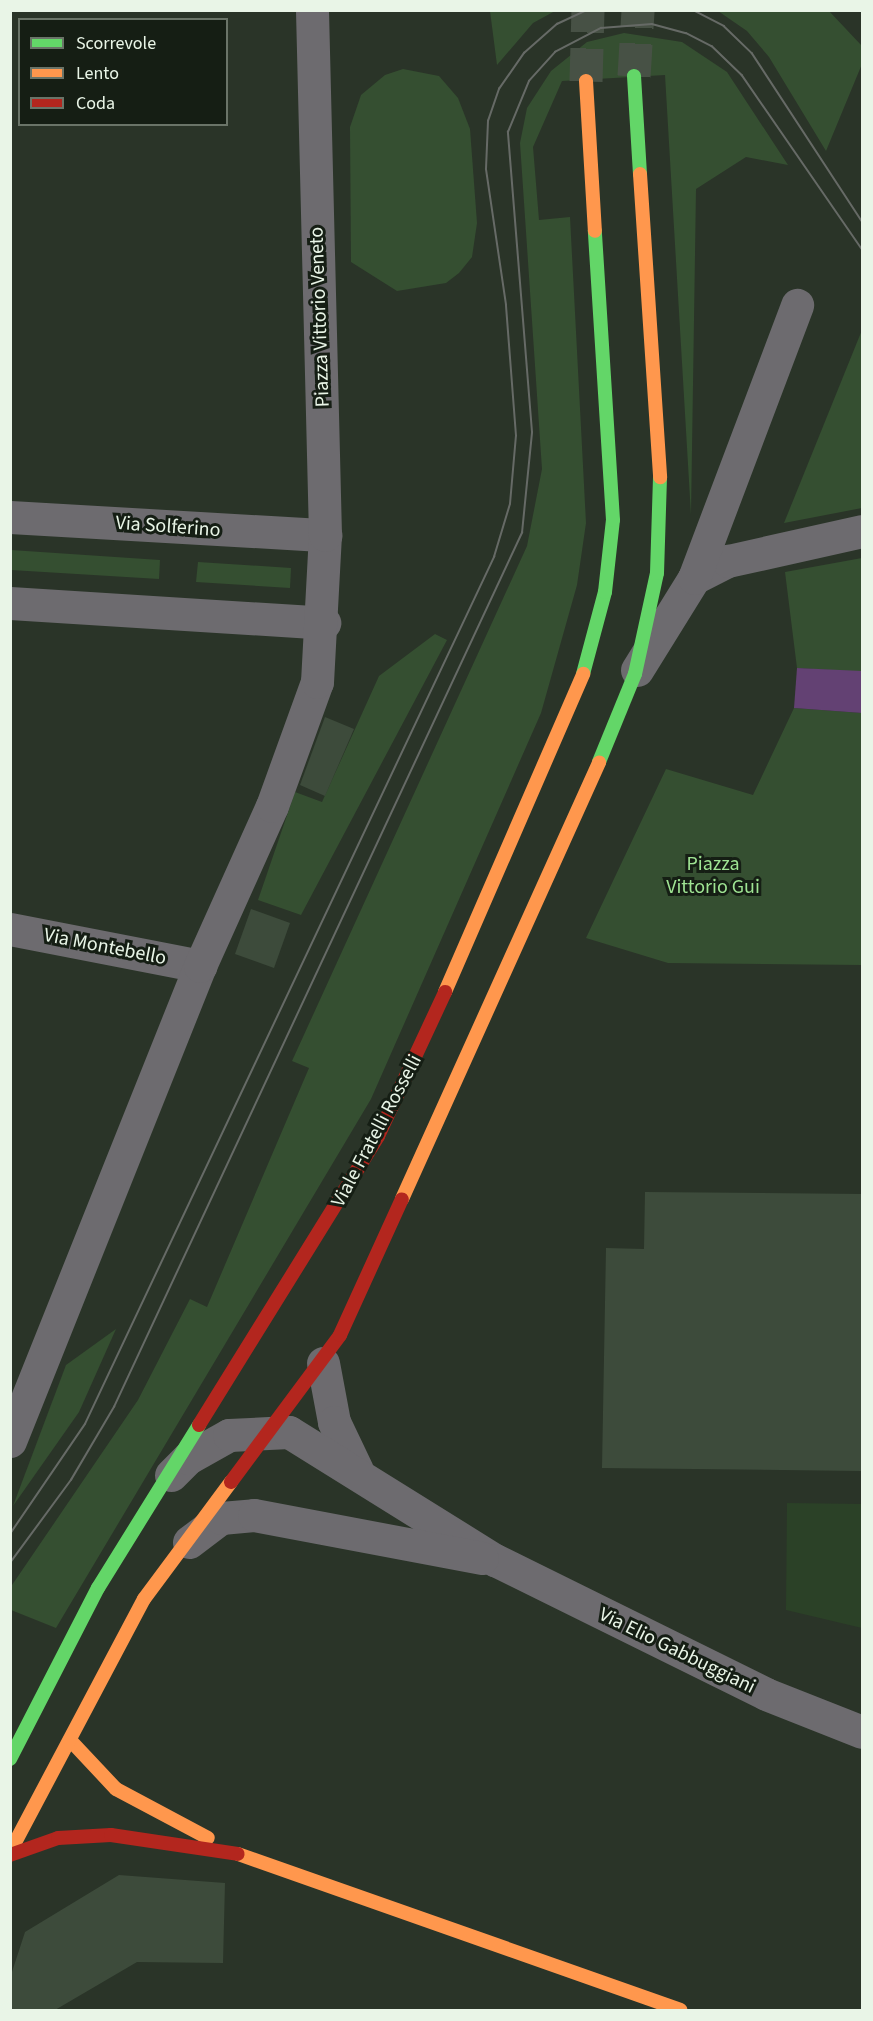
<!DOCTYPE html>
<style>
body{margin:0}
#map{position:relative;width:873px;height:2021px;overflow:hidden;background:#2a3428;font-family:"Source Sans 3",sans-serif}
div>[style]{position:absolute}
.built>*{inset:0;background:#2b4127}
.green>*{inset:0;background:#354f31}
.water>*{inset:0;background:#634173}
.building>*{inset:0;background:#3d4b3b}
.primary-tunnel>*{height:33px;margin-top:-16.5px;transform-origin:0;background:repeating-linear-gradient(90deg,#475145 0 33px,transparent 0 49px)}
.street>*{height:33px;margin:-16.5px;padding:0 16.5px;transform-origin:16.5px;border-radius:16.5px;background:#6d6b6f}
.fast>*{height:14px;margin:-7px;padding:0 7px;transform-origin:7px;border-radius:7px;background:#63d668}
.slow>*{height:14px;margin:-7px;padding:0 7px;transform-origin:7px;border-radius:7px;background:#ff974d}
.jam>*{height:14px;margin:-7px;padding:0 7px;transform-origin:7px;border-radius:7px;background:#b3261e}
.tram>*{height:1.5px;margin:-0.75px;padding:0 0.75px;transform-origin:0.75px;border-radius:0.75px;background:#666a66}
span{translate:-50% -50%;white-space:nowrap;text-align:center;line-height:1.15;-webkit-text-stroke:6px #151e14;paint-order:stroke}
.street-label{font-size:20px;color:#e9f5e7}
.park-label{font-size:20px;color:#9fe493}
.frame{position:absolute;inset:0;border:12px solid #e9f5e7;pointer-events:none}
.legend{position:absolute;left:18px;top:18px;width:210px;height:108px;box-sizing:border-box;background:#151e14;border:2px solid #6a7468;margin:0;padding:8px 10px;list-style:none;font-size:18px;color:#e9f5e7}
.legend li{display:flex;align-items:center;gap:12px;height:30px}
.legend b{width:30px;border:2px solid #6a7468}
</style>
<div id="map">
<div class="built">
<div style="clip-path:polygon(787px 1503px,862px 1504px,862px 1628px,786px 1610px)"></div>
</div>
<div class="green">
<div style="clip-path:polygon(490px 11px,491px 10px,555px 11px,533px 23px,497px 65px)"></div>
<div style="clip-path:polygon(718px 11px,829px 11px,862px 46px,862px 64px,826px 151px,769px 57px,747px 31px)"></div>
<div style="clip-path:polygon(624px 33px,682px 42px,727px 72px,788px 165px,746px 157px,696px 189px,691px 515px,665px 75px,562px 81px,533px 147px,539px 220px,570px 217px,586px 523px,577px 585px,541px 713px,371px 1099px,56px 1628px,11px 1610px,10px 1588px,138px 1400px,190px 1299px,207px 1307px,309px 1068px,292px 1061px,527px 546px,542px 469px,520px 143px,527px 108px,551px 71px,587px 42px)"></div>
<div style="clip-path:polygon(403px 69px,439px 76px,458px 98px,470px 129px,477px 223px,472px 257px,459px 273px,446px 283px,397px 291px,351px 262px,350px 127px,361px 95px,385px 75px)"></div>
<div style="clip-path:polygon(862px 330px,862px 508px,784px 523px)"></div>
<div style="clip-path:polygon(11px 550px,160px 560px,159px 579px,11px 570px)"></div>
<div style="clip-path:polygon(862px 558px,862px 672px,797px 668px,785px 572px)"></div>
<div style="clip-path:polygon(198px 562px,291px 568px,290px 588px,196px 582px)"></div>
<div style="clip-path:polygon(435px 634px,447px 640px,301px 915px,258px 900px,295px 792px,322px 802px,379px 676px)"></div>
<div style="clip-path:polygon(794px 708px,862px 713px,862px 965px,668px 963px,586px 938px,666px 769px,753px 795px)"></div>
<div style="clip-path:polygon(116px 1329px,79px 1412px,13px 1506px,66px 1365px)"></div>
</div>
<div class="water">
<div style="clip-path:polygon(797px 668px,862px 671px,862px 713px,794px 708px)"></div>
</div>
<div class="building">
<div style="clip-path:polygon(325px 717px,354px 729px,325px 796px,300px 785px)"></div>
<div style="clip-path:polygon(251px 909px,290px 923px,274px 968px,235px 954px)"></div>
<div style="clip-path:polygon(645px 1192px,862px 1194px,862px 1471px,602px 1468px,606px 1248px,644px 1249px)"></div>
<div style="clip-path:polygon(119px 1875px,225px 1883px,223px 1963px,137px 1962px,55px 2010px,10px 2010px,10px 1978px,25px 1932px)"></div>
</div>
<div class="primary-tunnel">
<div style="left:634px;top:76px;width:66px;rotate:-86.5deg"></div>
<div style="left:586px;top:81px;width:71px;rotate:-88.4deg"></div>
</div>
<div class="street">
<div style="left:10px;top:517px;width:316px;rotate:3.3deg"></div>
<div style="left:694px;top:578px;width:38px;rotate:-27deg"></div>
<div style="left:728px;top:561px;width:137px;rotate:-12.6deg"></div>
<div style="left:10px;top:603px;width:315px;rotate:3.6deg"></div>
<div style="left:637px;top:670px;width:108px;rotate:-58.2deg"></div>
<div style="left:694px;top:578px;width:292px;rotate:-69.3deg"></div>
<div style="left:10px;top:929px;width:194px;rotate:11deg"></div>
<div style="left:323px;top:1363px;width:60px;rotate:79.4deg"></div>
<div style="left:334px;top:1422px;width:53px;rotate:64.4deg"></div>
<div style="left:10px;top:1441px;width:512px;rotate:-68.2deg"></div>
<div style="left:200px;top:966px;width:175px;rotate:-65.8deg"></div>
<div style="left:272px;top:806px;width:132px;rotate:-70.1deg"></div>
<div style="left:317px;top:682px;width:147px;rotate:-86.9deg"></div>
<div style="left:325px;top:535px;width:525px;rotate:-91.42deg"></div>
<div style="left:171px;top:1475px;width:24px;rotate:-45deg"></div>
<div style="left:188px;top:1458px;width:47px;rotate:-29.3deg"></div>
<div style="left:229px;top:1435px;width:60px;rotate:-2.9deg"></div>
<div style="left:289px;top:1432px;width:243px;rotate:31.9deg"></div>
<div style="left:495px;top:1560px;width:302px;rotate:26.3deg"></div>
<div style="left:766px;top:1694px;width:103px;rotate:21.6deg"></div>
<div style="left:189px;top:1542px;width:40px;rotate:-37deg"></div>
<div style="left:221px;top:1518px;width:33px;rotate:-5deg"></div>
<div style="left:254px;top:1515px;width:232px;rotate:10.7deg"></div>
</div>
<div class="fast">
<div style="left:634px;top:76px;width:98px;rotate:86.5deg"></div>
<div style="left:583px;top:674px;width:85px;rotate:-75deg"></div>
<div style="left:605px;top:592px;width:72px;rotate:-83.7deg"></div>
<div style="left:613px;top:520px;width:290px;rotate:-93.6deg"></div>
<div style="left:599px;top:762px;width:95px;rotate:-67.8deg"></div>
<div style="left:635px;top:674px;width:103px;rotate:-77.7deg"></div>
<div style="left:657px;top:573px;width:96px;rotate:-88.2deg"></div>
<div style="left:10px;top:1759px;width:192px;rotate:-62.8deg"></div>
<div style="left:98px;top:1588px;width:192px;rotate:-58.2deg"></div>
</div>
<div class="slow">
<div style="left:586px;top:81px;width:150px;rotate:86.6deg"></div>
<div style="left:640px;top:174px;width:304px;rotate:86.2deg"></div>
<div style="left:445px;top:992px;width:347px;rotate:-66.5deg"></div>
<div style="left:402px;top:1199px;width:479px;rotate:-65.7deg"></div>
<div style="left:70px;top:1740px;width:67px;rotate:46.8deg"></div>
<div style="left:116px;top:1789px;width:104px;rotate:28deg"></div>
<div style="left:10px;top:1852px;width:286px;rotate:-62.1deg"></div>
<div style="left:144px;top:1599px;width:146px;rotate:-53.4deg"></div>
<div style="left:238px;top:1854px;width:469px;rotate:19.4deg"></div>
</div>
<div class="jam">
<div style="left:199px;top:1425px;width:340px;rotate:-58.2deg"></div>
<div style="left:378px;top:1136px;width:159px;rotate:-65deg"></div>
<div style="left:231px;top:1482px;width:183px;rotate:-53.4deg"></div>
<div style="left:340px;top:1335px;width:149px;rotate:-65.5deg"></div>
<div style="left:10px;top:1855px;width:51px;rotate:-19.5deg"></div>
<div style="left:58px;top:1838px;width:53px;rotate:-3.2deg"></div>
<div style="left:111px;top:1835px;width:128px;rotate:8.5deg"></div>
</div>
<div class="tram">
<div style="left:693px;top:10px;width:35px;rotate:27deg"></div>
<div style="left:724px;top:26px;width:39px;rotate:44deg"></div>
<div style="left:752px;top:53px;width:201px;rotate:56.8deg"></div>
<div style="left:10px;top:1534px;width:133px;rotate:-55.7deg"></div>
<div style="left:85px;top:1424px;width:959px;rotate:-64.74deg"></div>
<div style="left:494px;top:557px;width:55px;rotate:-73.2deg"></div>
<div style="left:510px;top:504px;width:68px;rotate:-85deg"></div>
<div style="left:516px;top:436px;width:131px;rotate:-94.4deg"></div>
<div style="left:506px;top:305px;width:137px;rotate:-98.4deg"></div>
<div style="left:486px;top:169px;width:48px;rotate:-87.6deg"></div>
<div style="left:488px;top:121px;width:34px;rotate:-71deg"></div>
<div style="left:499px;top:89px;width:44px;rotate:-55.2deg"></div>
<div style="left:524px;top:53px;width:44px;rotate:-41.3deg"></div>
<div style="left:557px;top:24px;width:33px;rotate:-25deg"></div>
<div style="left:10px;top:1563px;width:103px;rotate:-53.7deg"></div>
<div style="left:71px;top:1480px;width:85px;rotate:-59.5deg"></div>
<div style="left:114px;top:1407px;width:965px;rotate:-64.98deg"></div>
<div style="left:522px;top:533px;width:101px;rotate:-84.3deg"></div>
<div style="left:532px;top:432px;width:301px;rotate:-94.6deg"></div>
<div style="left:508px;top:132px;width:55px;rotate:-67.6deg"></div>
<div style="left:529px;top:81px;width:39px;rotate:-48deg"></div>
<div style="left:555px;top:52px;width:52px;rotate:-27.6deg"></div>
<div style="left:601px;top:28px;width:51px;rotate:-4.5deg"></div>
<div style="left:652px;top:24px;width:35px;rotate:15deg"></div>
<div style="left:686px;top:33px;width:29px;rotate:27deg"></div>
<div style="left:712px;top:46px;width:42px;rotate:44deg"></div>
<div style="left:742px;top:75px;width:211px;rotate:55.4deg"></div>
</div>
<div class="street-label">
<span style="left:320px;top:317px;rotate:-92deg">Piazza Vittorio Veneto</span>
<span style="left:168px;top:527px;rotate:4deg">Via Solferino</span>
<span style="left:105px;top:947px;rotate:11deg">Via Montebello</span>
<span style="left:377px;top:1131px;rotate:-62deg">Viale Fratelli Rosselli</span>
<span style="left:677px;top:1651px;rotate:26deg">Via Elio Gabbuggiani</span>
</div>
<div class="park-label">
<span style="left:713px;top:876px">Piazza<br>Vittorio Gui</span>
</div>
<div class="frame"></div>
<ul class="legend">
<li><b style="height:8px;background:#63d668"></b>Scorrevole</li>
<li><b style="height:8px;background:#ff974d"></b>Lento</li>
<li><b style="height:8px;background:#b3261e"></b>Coda</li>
</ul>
</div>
